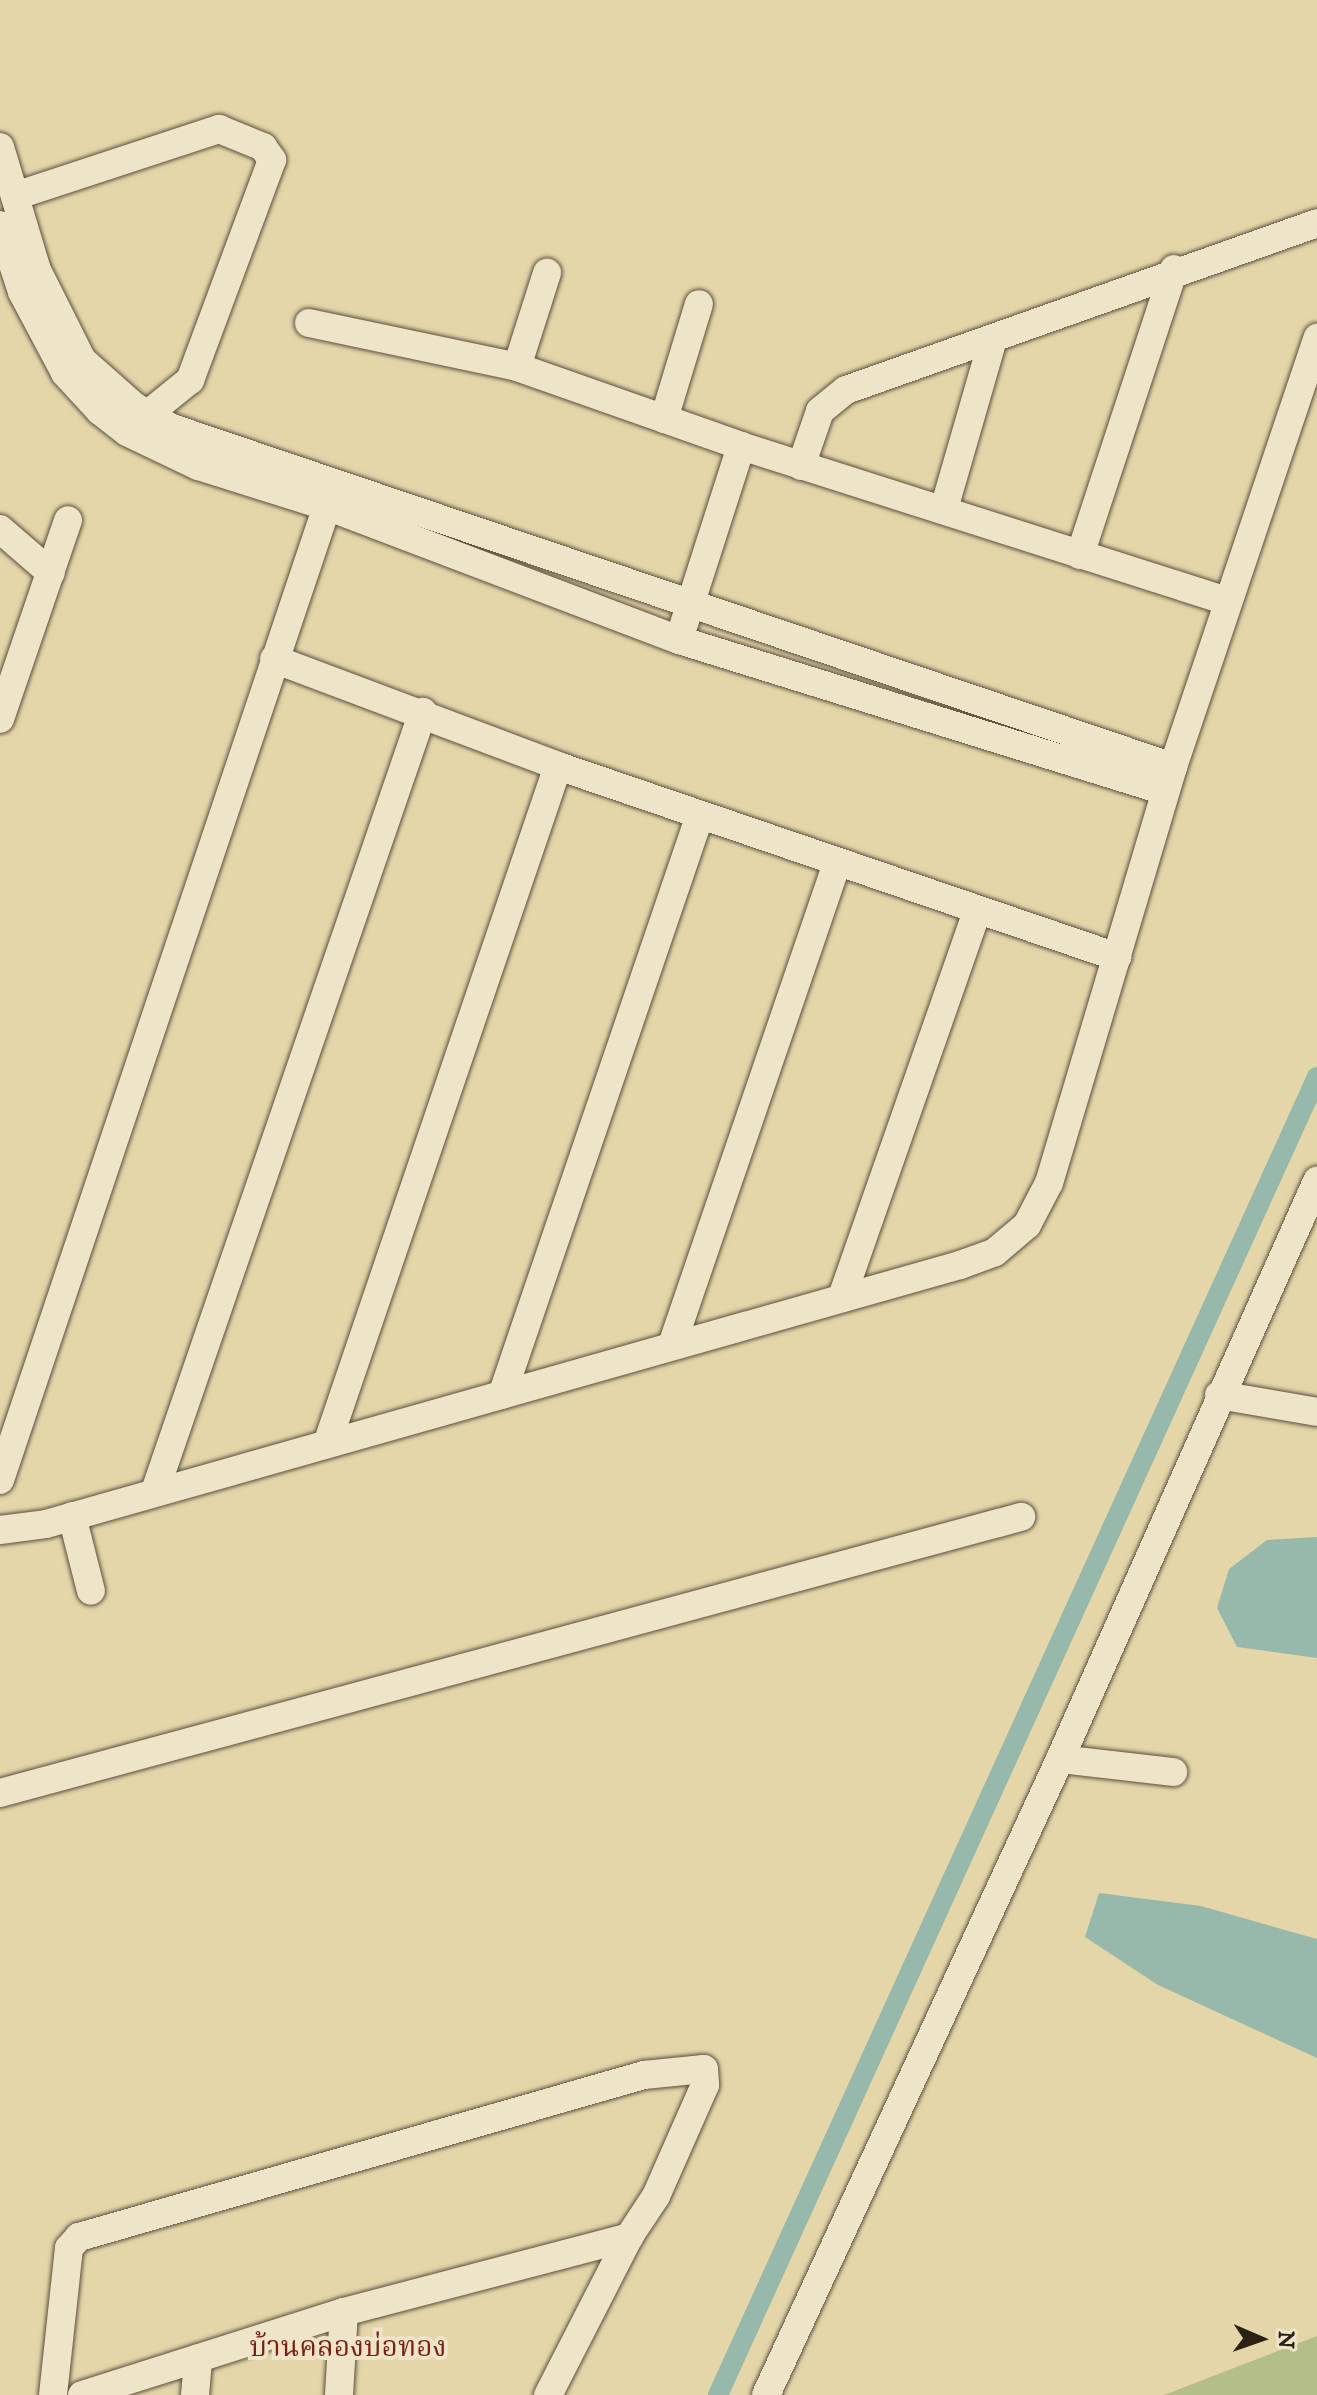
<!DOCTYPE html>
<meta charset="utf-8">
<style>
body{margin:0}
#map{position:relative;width:1317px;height:2395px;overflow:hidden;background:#e5d6aa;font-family:"IM FELL DW Pica","Noto Serif Thai",serif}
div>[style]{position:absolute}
.green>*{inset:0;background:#b4be89}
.water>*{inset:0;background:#96b9ab}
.canal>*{height:20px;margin:-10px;padding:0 10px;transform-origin:10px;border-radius:10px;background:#96b9ab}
.roads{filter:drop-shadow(0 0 2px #5a4f3c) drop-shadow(0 0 2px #5a4f3c)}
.minor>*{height:28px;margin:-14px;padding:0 14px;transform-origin:14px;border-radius:14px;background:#eee4c8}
span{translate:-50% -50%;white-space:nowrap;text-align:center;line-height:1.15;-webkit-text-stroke:8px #eee4c8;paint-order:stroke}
.quarter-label{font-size:28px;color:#7a1f14}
.north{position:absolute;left:1221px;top:2299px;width:80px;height:80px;-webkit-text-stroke:6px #eee4c8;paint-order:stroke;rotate:92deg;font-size:22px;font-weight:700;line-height:32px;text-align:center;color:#2b2217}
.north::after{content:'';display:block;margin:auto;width:28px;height:36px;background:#2b2217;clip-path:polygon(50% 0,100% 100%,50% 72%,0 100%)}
</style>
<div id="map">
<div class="green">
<div style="clip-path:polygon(1317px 2336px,1317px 2395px,1164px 2395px)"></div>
</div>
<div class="water">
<div style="clip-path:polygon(1317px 1537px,1317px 1658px,1237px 1647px,1217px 1608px,1229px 1569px,1267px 1540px)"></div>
<div style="clip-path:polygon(1099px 1893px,1201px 1906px,1317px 1939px,1317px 2058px,1158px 1985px,1085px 1937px)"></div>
</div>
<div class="canal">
<div style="left:718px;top:2395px;width:1448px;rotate:-65.56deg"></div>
</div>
<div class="roads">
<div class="minor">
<div style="left:0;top:147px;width:128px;rotate:73.3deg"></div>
<div style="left:37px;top:270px;width:101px;rotate:63.4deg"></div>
<div style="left:82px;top:360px;width:69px;rotate:41.5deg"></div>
<div style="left:134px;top:406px;width:44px;rotate:30.1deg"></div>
<div style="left:172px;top:428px;width:1057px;rotate:18.71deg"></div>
<div style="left:15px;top:196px;width:215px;rotate:-18.2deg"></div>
<div style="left:219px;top:129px;width:48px;rotate:22.2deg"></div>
<div style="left:263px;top:147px;width:16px;rotate:55deg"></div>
<div style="left:272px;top:160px;width:235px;rotate:110.4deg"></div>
<div style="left:190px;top:380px;width:54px;rotate:141deg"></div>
<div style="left:0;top:225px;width:71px;rotate:71.8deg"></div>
<div style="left:22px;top:292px;width:92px;rotate:62deg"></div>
<div style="left:65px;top:373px;width:52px;rotate:47.4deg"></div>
<div style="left:100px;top:411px;width:34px;rotate:38deg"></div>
<div style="left:127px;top:432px;width:79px;rotate:25.6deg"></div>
<div style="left:198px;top:466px;width:134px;rotate:17.4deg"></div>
<div style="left:326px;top:506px;width:378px;rotate:20.8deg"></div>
<div style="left:679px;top:640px;width:509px;rotate:17.26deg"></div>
<div style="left:309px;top:323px;width:213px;rotate:11.9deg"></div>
<div style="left:517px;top:367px;width:238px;rotate:19.4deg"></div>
<div style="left:741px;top:446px;width:510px;rotate:17.69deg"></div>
<div style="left:517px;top:367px;width:99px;rotate:-72.3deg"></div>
<div style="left:664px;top:419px;width:120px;rotate:-73.1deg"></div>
<div style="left:801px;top:466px;width:58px;rotate:-70.9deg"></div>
<div style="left:820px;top:411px;width:33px;rotate:-39deg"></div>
<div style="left:846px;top:390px;width:500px;rotate:-19.5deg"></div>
<div style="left:944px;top:509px;width:177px;rotate:-73.9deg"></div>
<div style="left:0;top:529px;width:67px;rotate:40.8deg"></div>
<div style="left:1080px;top:555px;width:301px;rotate:-71.8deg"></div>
<div style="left:684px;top:624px;width:187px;rotate:-72.2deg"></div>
<div style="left:274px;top:659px;width:303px;rotate:20.6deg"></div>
<div style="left:558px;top:766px;width:591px;rotate:18.86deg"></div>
<div style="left:0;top:719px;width:210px;rotate:-71.1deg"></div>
<div style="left:842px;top:1297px;width:409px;rotate:-70.7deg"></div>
<div style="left:672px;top:1345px;width:509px;rotate:-71.1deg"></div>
<div style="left:502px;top:1395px;width:613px;rotate:-71.15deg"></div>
<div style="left:1219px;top:1395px;width:99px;rotate:9.8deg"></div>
<div style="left:327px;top:1444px;width:716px;rotate:-71.19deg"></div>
<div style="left:0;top:1480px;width:1046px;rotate:-71.44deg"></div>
<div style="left:155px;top:1491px;width:824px;rotate:-71.02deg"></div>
<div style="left:72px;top:1516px;width:77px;rotate:75.8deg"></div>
<div style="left:0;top:1530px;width:46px;rotate:-7.4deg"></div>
<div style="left:46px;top:1524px;width:950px;rotate:-15.82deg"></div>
<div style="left:960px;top:1265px;width:37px;rotate:-20deg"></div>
<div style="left:995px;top:1252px;width:42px;rotate:-40.2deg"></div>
<div style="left:1027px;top:1225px;width:47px;rotate:-62.4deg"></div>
<div style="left:1049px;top:1183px;width:434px;rotate:-73.4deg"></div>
<div style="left:1173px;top:767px;width:453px;rotate:-71.4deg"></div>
<div style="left:1060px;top:1759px;width:114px;rotate:6.6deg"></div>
<div style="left:0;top:1793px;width:1058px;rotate:-15.13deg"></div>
<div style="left:53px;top:2395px;width:148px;rotate:-83.8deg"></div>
<div style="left:69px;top:2248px;width:15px;rotate:-48deg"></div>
<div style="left:79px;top:2237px;width:588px;rotate:-16deg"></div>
<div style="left:644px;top:2075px;width:60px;rotate:-5.7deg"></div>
<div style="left:704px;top:2069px;width:16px;rotate:86deg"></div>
<div style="left:705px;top:2085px;width:121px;rotate:113.8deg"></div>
<div style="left:656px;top:2196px;width:49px;rotate:123.4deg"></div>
<div style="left:629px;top:2237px;width:178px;rotate:117.1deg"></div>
<div style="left:82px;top:2395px;width:275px;rotate:-17.6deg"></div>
<div style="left:344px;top:2312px;width:295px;rotate:-14.7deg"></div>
<div style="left:195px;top:2395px;width:37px;rotate:-85deg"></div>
<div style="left:339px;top:2395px;width:83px;rotate:-86.6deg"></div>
<div style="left:766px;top:2395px;width:701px;rotate:-65.19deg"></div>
<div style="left:1060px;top:1759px;width:633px;rotate:-66.03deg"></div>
</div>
</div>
<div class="quarter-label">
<span style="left:348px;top:2348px">บ้านคลองบ่อทอง</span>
</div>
<div class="north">N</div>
</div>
